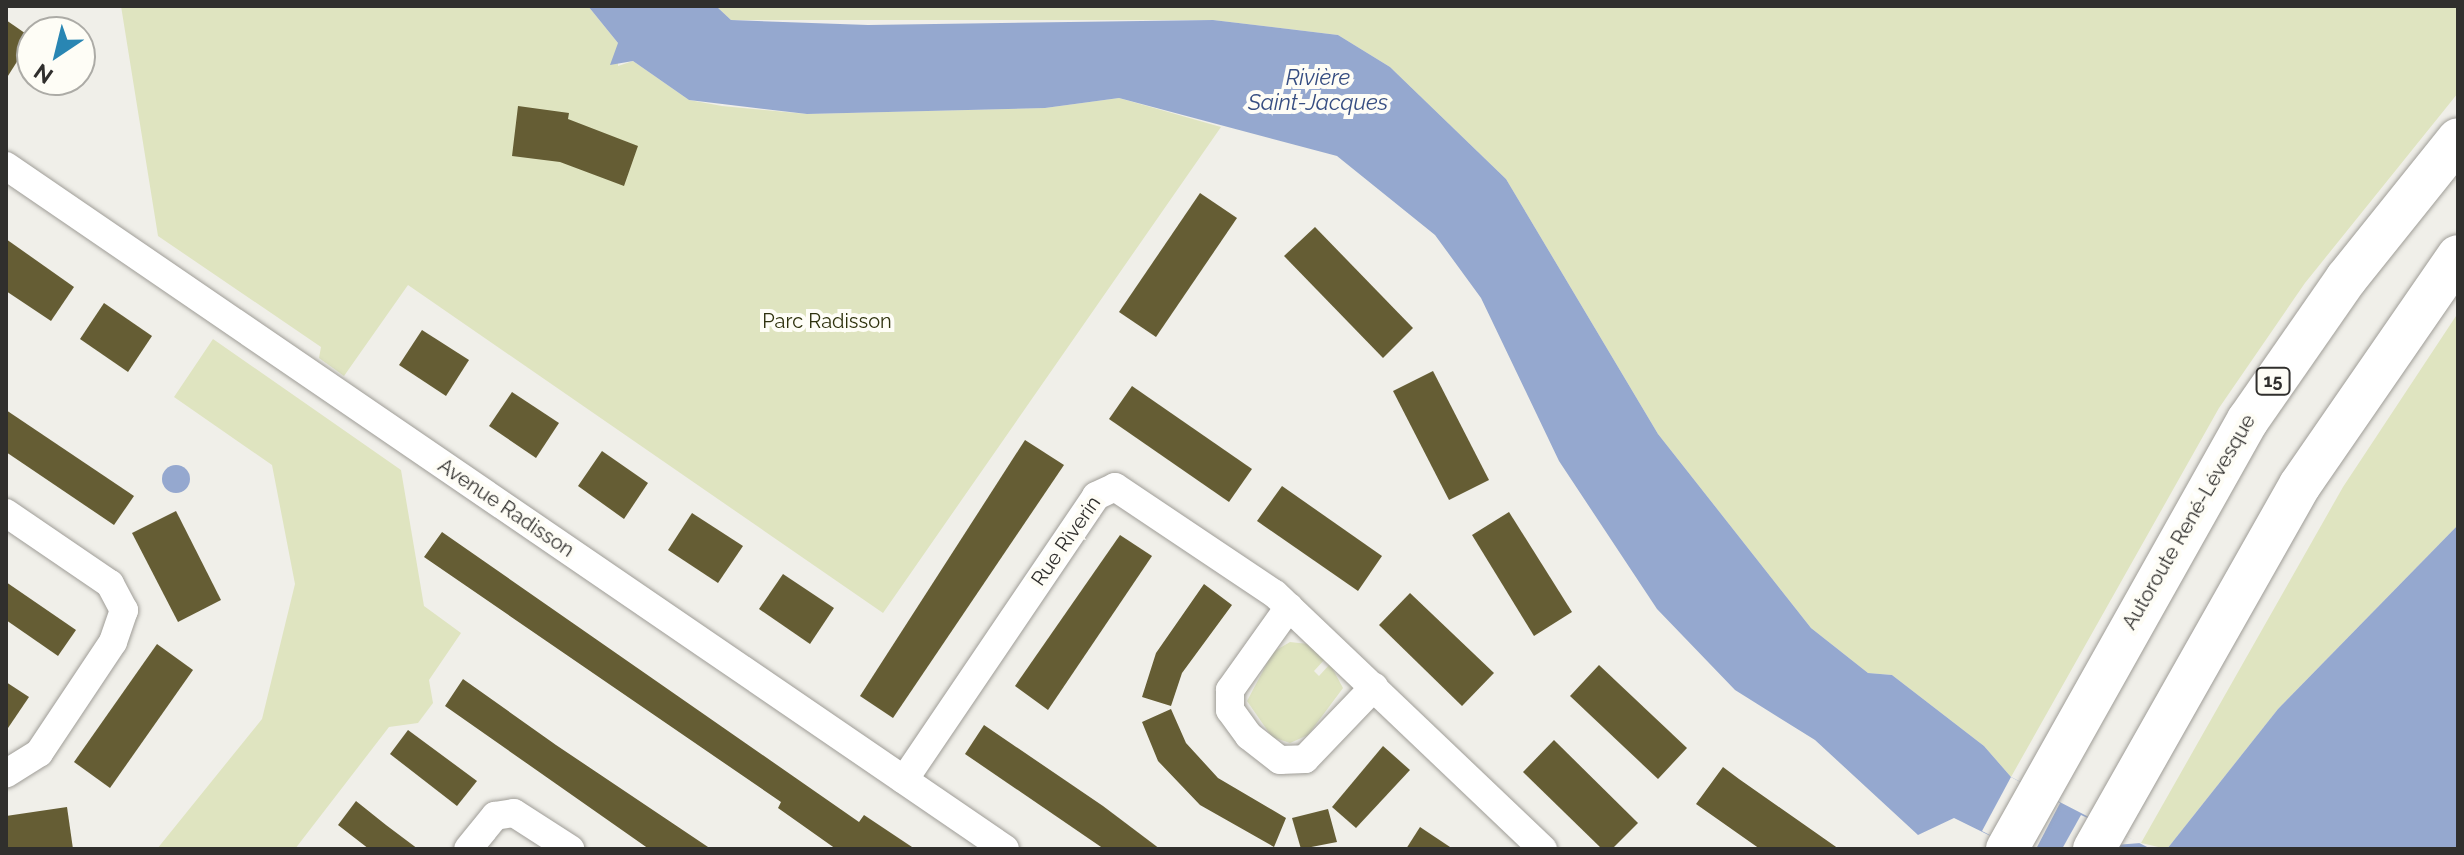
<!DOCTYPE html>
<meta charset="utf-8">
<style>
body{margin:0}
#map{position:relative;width:2464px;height:855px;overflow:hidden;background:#f0efe9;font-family:Raleway,sans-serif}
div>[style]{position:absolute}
.green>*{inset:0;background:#dfe4c0}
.water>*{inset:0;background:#95a8cf}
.round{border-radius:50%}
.pier>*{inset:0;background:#f0efe9}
.building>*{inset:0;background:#655d34}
.roads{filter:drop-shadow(0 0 2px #9f9d97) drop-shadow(0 0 2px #9f9d97)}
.minor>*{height:28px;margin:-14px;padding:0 14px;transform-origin:14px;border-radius:14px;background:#fff}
.highway>*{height:42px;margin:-21px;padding:0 21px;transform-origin:21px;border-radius:21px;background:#fff}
span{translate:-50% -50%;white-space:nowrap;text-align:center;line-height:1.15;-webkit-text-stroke:8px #fefdf6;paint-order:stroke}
.shield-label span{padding:2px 6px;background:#fefdf6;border:2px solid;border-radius:6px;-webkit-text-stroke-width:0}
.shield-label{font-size:18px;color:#302f2d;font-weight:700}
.park-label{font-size:20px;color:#2e310d}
.street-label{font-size:20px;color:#302f2d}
.water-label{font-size:22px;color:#364d81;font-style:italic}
.frame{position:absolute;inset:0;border:8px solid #302f2d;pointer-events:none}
.north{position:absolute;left:16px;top:16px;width:80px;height:80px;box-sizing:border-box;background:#fefdf6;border:2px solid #acaba6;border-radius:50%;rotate:215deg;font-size:22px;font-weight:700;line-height:32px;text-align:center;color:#302f2d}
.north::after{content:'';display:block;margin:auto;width:28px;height:36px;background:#2986b3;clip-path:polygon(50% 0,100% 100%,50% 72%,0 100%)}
</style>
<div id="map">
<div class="green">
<div style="clip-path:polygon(121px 6px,588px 6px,618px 43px,618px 66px,633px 61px,689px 100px,722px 106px,807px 114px,1045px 108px,1119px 98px,1221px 127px,883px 613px,408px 285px,344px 376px,319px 358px,321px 347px,158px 236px)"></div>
<div style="clip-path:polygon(716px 6px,2458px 6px,2458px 93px,2305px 283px,2219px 408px,2011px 777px,1984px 746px,1892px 675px,1868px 673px,1811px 628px,1658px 434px,1506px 179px,1390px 67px,1338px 35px,1213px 20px,731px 20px)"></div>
<div style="clip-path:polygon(2458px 313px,2458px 525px,2278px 709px,2167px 849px,2141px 843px,2343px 487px)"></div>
<div style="clip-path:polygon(213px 339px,401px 470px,424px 606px,461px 633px,429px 680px,433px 703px,418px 723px,389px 727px,295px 849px,157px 849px,262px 719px,295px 584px,272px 465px,174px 397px)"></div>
<div style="clip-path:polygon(1290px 642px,1308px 644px,1325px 659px,1314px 671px,1319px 676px,1330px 664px,1343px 688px,1308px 735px,1290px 743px,1272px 737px,1247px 701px,1273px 652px)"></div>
</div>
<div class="water">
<div style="clip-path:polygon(588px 6px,716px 6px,731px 20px,868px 25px,1213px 20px,1338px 35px,1390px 67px,1506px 179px,1658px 434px,1811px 628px,1868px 673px,1892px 675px,1984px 746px,2011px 777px,2149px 848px,2165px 849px,2017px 849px,1954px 818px,1918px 835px,1815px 740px,1735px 690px,1657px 609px,1559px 461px,1481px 298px,1435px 235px,1337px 156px,1119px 98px,1045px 108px,807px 114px,689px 100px,633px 61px,610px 65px,618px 43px)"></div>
<div class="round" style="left:162px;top:465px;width:28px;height:28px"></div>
<div style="clip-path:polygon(2458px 525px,2458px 849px,2167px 849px,2278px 709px)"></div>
</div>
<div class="pier">
<div style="clip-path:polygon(2011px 777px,2060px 803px,2036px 849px,2017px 849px,1982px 831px)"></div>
<div style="clip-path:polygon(2081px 815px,2141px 843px,2062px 849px)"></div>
</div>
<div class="building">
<div style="clip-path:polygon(6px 20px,32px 38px,6px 79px)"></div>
<div style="clip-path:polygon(518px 106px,569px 113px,568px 119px,638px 146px,624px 186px,560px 162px,512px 156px)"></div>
<div style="clip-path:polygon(1200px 193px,1237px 218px,1156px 337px,1119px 312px)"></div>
<div style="clip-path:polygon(1315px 227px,1413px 328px,1383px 358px,1284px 256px)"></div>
<div style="clip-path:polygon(6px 239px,74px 287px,51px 321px,6px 291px)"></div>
<div style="clip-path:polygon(104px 303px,152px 336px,128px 372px,80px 339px)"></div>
<div style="clip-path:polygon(422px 330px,469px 360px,446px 396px,399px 365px)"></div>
<div style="clip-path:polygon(1433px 371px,1489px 480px,1449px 500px,1393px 391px)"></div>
<div style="clip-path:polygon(1132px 386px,1252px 469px,1229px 502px,1109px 419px)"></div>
<div style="clip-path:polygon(512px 392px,559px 423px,536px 458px,489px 426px)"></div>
<div style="clip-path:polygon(6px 410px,134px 496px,114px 525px,6px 452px)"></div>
<div style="clip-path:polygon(1025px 440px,1064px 465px,893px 718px,860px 696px)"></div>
<div style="clip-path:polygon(602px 451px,648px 483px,624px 519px,578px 486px)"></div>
<div style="clip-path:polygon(1282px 486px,1382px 556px,1358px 591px,1257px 521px)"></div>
<div style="clip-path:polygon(176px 511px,221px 600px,178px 622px,132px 533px)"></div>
<div style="clip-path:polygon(1509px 512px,1572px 612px,1534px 636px,1472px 535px)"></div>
<div style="clip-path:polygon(692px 513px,743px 546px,718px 583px,668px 550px)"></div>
<div style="clip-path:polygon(442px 532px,859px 822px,864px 815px,915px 849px,836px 849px,778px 808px,781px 802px,424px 557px)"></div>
<div style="clip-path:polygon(1120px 535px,1152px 556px,1048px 710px,1015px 686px)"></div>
<div style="clip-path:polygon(783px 574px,834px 608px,810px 644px,759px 609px)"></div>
<div style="clip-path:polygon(6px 582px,76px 630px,58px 656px,6px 620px)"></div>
<div style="clip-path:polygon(1204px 584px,1232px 605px,1182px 673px,1171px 706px,1142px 697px,1156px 653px)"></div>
<div style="clip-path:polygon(1410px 593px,1494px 673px,1462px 706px,1379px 625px)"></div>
<div style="clip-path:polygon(157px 644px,193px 670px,110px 788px,74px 762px)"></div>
<div style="clip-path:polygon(1599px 665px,1687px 748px,1658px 779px,1570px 696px)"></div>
<div style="clip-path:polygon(463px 679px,556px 745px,711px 849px,649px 849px,445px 706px)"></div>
<div style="clip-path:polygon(6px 682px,29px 697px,6px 731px)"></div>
<div style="clip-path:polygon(1171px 709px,1186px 743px,1218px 778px,1286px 818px,1274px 847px,1200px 805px,1158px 761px,1142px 722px)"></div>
<div style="clip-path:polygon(984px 725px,1103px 806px,1160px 849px,1104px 849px,965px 754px)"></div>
<div style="clip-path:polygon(408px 730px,477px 781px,457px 806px,390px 754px)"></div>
<div style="clip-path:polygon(1554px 740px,1638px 823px,1612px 849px,1602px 849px,1523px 772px)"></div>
<div style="clip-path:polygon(1383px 746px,1410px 770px,1356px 828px,1332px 807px)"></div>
<div style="clip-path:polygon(1723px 767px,1739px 779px,1839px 849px,1760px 849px,1696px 804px)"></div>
<div style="clip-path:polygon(356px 801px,386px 825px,418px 849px,369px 849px,338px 825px)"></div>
<div style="clip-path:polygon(67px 807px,73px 849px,6px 849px,6px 816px)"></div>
<div style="clip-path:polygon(1328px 809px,1337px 842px,1301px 849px,1292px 818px)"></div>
<div style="clip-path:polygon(1420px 827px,1453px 849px,1406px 849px)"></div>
</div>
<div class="roads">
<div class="minor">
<div style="left:6px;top:166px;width:1210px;rotate:34.36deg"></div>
<div style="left:6px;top:513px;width:126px;rotate:34.3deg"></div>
<div style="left:110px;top:584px;width:30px;rotate:62deg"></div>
<div style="left:124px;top:610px;width:34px;rotate:109deg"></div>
<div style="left:113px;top:642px;width:133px;rotate:123.7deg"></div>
<div style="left:39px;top:753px;width:39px;rotate:148deg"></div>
<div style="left:1289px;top:607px;width:102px;rotate:125.4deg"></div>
<div style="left:1230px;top:690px;width:20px;rotate:90deg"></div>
<div style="left:1230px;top:710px;width:32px;rotate:54deg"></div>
<div style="left:1249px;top:736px;width:39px;rotate:38deg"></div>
<div style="left:1280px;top:760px;width:25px;rotate:-2deg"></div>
<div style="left:1305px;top:759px;width:100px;rotate:-46.2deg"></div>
<div style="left:904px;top:780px;width:343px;rotate:-55.9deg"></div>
<div style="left:1096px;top:496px;width:21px;rotate:-25deg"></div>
<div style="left:1115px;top:487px;width:192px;rotate:33.8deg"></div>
<div style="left:1275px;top:594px;width:370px;rotate:43.6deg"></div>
<div style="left:468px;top:849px;width:43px;rotate:-50.7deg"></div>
<div style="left:495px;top:816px;width:19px;rotate:-9deg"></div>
<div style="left:514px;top:813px;width:67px;rotate:32.7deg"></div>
</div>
<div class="highway">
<div style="left:2007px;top:849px;width:492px;rotate:-60.7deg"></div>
<div style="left:2248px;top:420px;width:172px;rotate:-55.2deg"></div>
<div style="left:2346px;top:279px;width:179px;rotate:-51.3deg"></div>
<div style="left:2094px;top:849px;width:418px;rotate:-60.5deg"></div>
<div style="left:2300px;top:485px;width:278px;rotate:-55.4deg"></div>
</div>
</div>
<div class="shield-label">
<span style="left:2273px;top:381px">15</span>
</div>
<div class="park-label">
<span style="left:827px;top:321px">Parc Radisson</span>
</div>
<div class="street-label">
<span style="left:506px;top:508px;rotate:34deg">Avenue Radisson</span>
<span style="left:2189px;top:522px;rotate:-60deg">Autoroute René-Lévesque</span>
<span style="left:1066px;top:541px;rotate:-55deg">Rue Riverin</span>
</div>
<div class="water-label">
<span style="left:1318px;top:90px">Rivière<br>Saint-Jacques</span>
</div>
<div class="frame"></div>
<div class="north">N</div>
</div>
